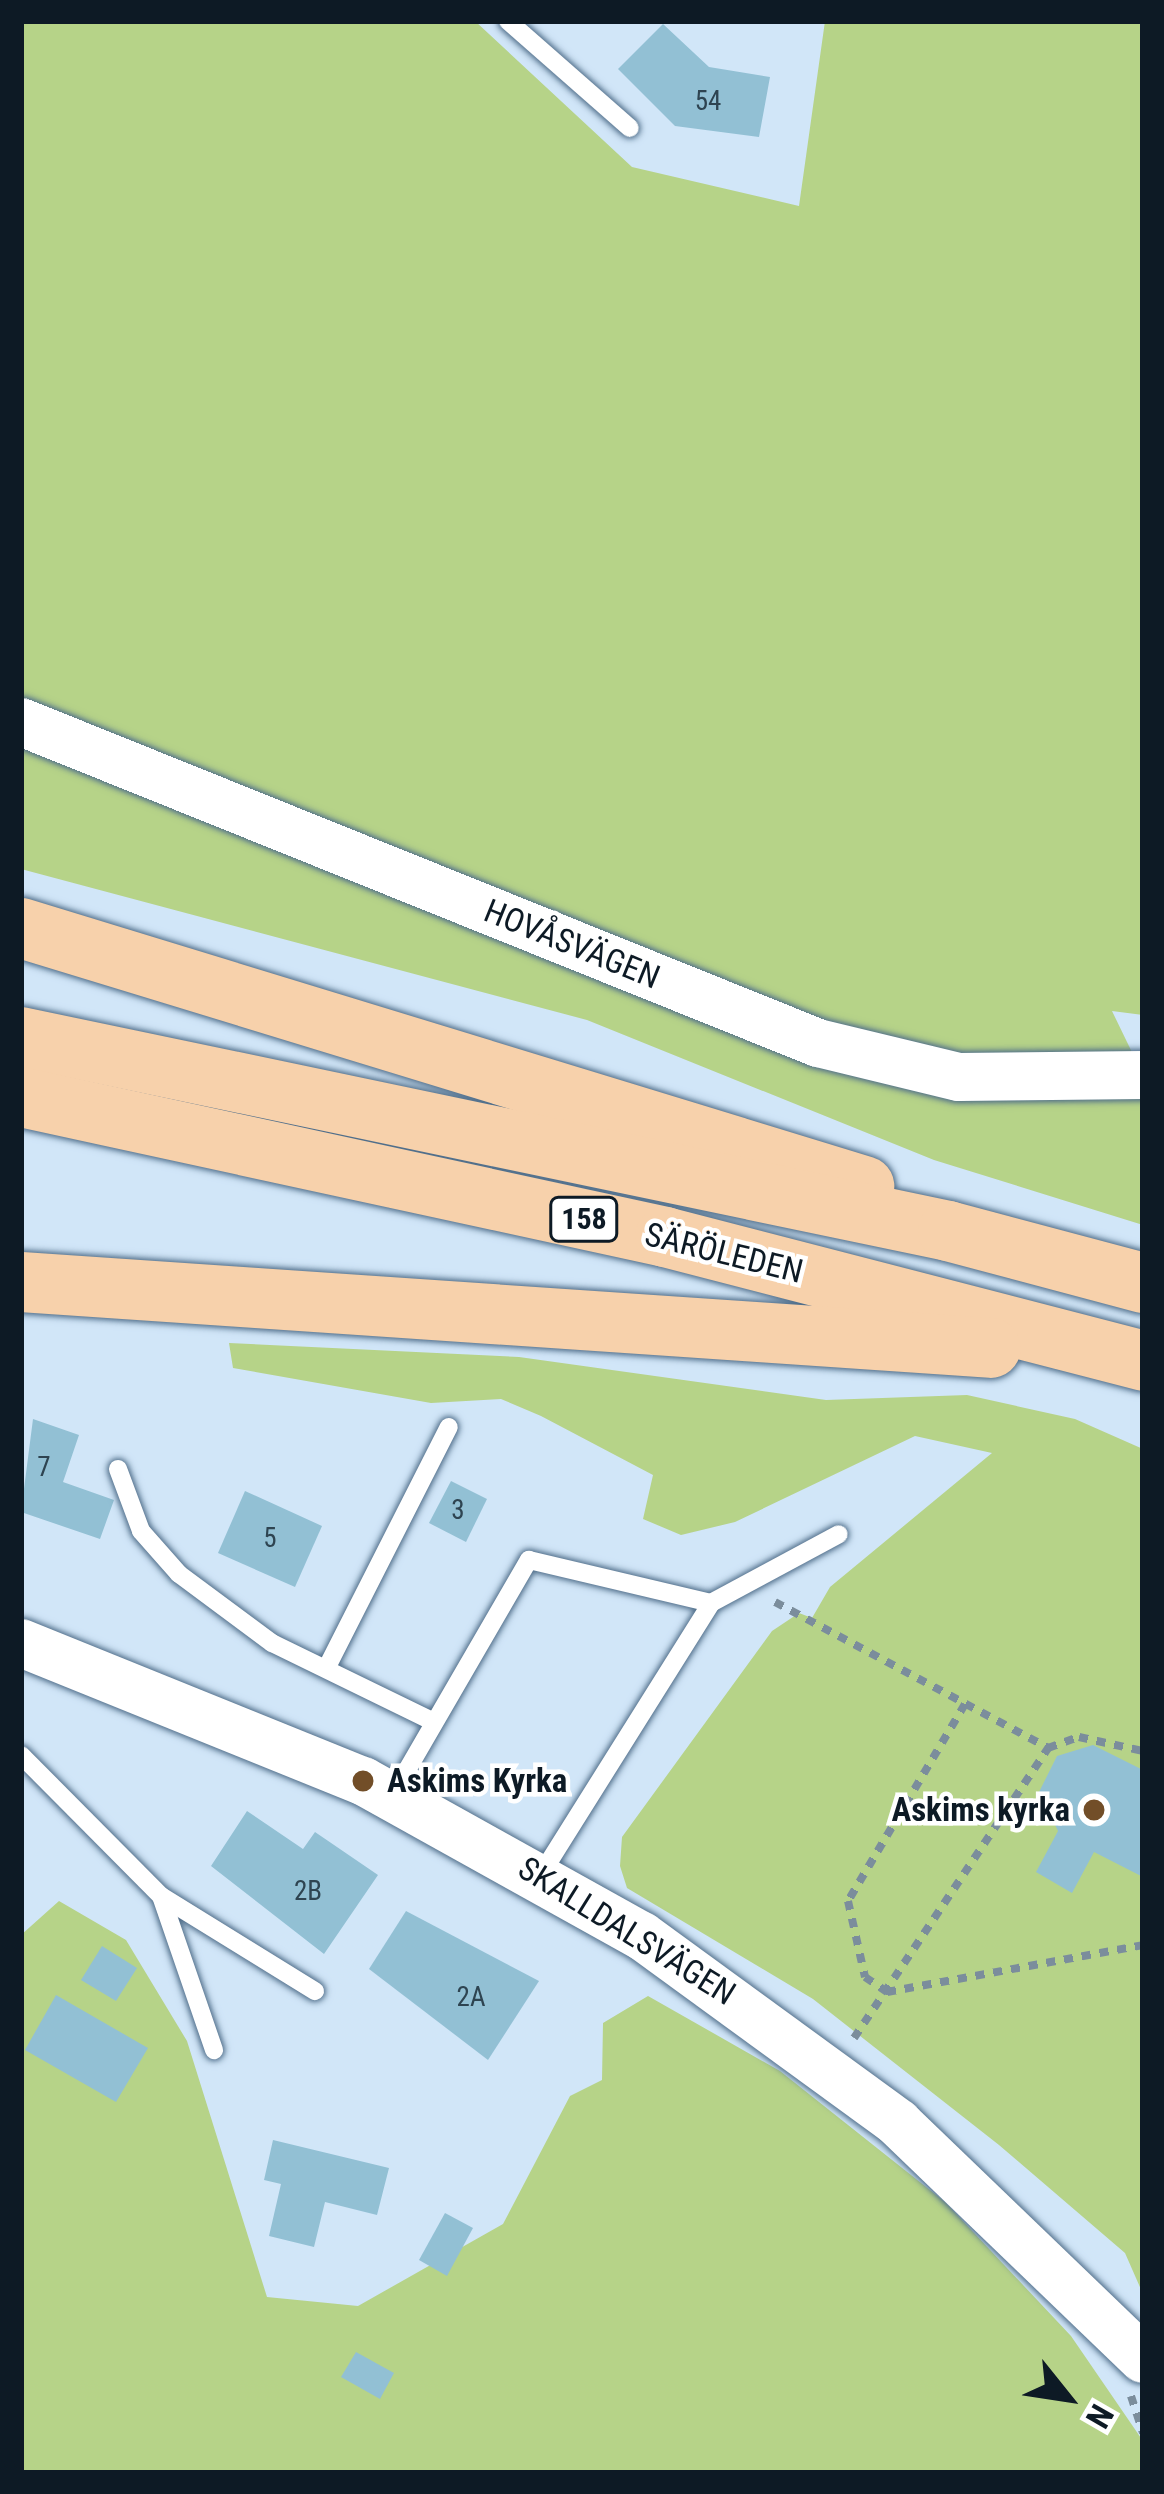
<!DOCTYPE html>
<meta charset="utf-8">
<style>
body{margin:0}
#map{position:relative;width:1164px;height:2494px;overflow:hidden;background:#d1e6f8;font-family:"Roboto Condensed",sans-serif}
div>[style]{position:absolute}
.green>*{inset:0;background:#b6d388}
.building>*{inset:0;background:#92c0d4}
.path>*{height:8px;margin-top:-4px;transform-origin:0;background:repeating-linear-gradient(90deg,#7b8d9c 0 9px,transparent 0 18px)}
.roads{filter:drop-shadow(0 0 3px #506e8a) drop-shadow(0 0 3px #506e8a)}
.service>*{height:18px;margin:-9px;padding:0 9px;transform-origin:9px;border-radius:9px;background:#fff}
.tertiary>*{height:48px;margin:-24px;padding:0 24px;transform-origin:24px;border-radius:24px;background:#fff}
.primary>*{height:60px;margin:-30px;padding:0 30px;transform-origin:30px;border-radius:30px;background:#f7d1ab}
.dots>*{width:33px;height:33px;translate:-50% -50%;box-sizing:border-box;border:6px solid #fff;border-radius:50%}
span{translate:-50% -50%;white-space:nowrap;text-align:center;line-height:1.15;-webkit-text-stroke:9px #fff;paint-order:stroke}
.number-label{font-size:27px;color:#2e4451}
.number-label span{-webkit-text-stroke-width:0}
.shield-label span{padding:3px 9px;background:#fff;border:3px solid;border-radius:9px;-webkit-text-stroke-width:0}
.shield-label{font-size:30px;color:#0d1a25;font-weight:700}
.street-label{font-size:33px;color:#0d1a25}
.poi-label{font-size:33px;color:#0d1a25;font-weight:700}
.left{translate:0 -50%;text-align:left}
.right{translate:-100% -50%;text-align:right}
.frame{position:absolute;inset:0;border:24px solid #0d1a25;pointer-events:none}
.north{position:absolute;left:1008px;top:2338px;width:120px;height:120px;-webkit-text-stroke:9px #fff;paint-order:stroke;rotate:120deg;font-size:33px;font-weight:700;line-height:48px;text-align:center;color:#0d1a25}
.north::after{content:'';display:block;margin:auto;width:42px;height:54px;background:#0d1a25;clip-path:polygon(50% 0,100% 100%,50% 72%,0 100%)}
</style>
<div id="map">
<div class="green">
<div style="clip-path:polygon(21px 21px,475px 21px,632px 167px,799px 206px,825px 21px,1143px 21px,1143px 1015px,1112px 1011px,1143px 1075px,1143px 1225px,934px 1160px,587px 1020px,21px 869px)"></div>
<div style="clip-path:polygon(229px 1343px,519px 1357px,826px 1400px,967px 1395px,1075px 1419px,1143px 1449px,1143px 2294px,1125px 2253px,999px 2145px,813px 1999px,627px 1888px,620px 1866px,622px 1837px,772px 1631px,799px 1613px,812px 1618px,830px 1587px,992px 1453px,915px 1436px,735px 1522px,681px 1535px,643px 1519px,653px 1475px,541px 1416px,501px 1399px,431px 1403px,233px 1368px)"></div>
<div style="clip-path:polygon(59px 1901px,126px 1940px,187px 2041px,267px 2297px,358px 2306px,503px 2224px,570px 2096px,602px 2080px,603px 2023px,648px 1996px,780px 2071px,945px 2202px,1071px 2336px,1143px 2441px,1143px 2473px,21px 2473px,21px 1935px)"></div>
</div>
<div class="building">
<div style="clip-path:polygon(663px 24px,709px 67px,770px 77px,759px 137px,675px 126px,618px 69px)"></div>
<div style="clip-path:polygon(33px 1419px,79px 1435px,63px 1482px,114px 1500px,100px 1539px,21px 1512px)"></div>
<div style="clip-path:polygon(451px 1481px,487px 1499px,466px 1542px,429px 1523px)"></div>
<div style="clip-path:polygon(245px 1491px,322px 1526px,295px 1587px,218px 1553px)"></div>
<div style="clip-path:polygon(1093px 1745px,1143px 1770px,1143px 1877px,1094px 1852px,1072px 1893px,1036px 1872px,1058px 1831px,1039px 1792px,1057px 1756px)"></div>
<div style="clip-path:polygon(247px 1811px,303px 1849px,315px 1832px,378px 1875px,324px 1954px,211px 1866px)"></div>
<div style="clip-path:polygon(406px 1911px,539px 1981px,488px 2060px,369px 1969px)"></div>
<div style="clip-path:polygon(102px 1946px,137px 1968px,116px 2001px,81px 1980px)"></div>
<div style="clip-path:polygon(56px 1995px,148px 2048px,116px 2102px,25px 2050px)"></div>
<div style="clip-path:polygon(273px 2140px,389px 2168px,377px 2215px,325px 2202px,314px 2247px,269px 2236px,281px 2184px,264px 2180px)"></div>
<div style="clip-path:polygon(445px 2213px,473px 2228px,447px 2276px,419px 2260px)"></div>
<div style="clip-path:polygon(356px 2352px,394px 2373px,380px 2399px,341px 2377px)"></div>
</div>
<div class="path">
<div style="left:775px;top:1602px;width:310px;rotate:28.1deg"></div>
<div style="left:965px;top:1704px;width:229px;rotate:120.7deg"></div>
<div style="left:848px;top:1901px;width:78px;rotate:77.4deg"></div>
<div style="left:865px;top:1977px;width:27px;rotate:34deg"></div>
<div style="left:887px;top:1992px;width:260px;rotate:-10.4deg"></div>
<div style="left:854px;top:2038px;width:349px;rotate:-56.2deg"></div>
<div style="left:1048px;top:1748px;width:33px;rotate:-20deg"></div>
<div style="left:1079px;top:1737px;width:66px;rotate:12.3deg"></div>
<div style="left:1131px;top:2396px;width:39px;rotate:72deg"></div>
</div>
<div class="roads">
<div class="service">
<div style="left:508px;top:21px;width:162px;rotate:41.3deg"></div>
<div style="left:118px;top:1469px;width:66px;rotate:69.6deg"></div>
<div style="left:141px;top:1531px;width:57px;rotate:48.5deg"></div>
<div style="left:179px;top:1574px;width:116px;rotate:36.6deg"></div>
<div style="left:272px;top:1643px;width:180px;rotate:26deg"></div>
<div style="left:327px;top:1667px;width:269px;rotate:-63.1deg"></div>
<div style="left:21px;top:1755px;width:199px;rotate:45.2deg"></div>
<div style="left:161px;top:1896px;width:163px;rotate:71deg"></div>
<div style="left:392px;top:1796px;width:273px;rotate:-59.9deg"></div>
<div style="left:529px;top:1560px;width:187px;rotate:13.3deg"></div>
<div style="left:540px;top:1876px;width:322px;rotate:-57.9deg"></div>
<div style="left:711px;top:1603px;width:145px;rotate:-28.3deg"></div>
<div style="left:161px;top:1896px;width:181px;rotate:31.7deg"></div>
</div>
<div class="tertiary">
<div style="left:21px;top:722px;width:859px;rotate:21.94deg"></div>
<div style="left:818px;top:1043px;width:145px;rotate:13.6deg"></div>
<div style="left:959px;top:1077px;width:184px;rotate:-0.6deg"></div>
<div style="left:21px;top:1643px;width:369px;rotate:22deg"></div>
<div style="left:363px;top:1781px;width:319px;rotate:29.1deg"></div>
<div style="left:642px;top:1936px;width:317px;rotate:36.1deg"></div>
<div style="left:898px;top:2123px;width:340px;rotate:43.9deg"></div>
</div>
<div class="primary">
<div style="left:21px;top:928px;width:882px;rotate:17.02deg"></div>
<div style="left:21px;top:1037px;width:947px;rotate:11.82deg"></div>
<div style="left:948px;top:1231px;width:202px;rotate:14.9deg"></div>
<div style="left:21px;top:1097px;width:659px;rotate:12.26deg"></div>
<div style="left:665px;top:1237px;width:494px;rotate:14.5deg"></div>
<div style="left:21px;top:1282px;width:972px;rotate:3.89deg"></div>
</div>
</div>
<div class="dots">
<div style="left:363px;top:1781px;background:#724e28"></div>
<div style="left:1094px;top:1810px;background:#724e28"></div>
</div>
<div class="number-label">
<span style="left:708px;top:102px">54</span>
<span style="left:44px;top:1468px">7</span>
<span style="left:458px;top:1511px">3</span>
<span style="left:270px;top:1539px">5</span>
<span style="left:308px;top:1892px">2B</span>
<span style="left:471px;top:1998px">2A</span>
</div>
<div class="shield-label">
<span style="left:584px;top:1219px">158</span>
</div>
<div class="street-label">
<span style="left:572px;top:944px;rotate:22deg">HOVÅSVÄGEN</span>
<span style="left:724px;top:1253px;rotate:14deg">SÄRÖLEDEN</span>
<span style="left:627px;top:1931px;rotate:32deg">SKALLDALSVÄGEN</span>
</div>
<div class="poi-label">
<span class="left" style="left:387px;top:1781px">Askims Kyrka</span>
<span class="right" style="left:1070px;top:1810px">Askims kyrka</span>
</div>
<div class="frame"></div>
<div class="north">N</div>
</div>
